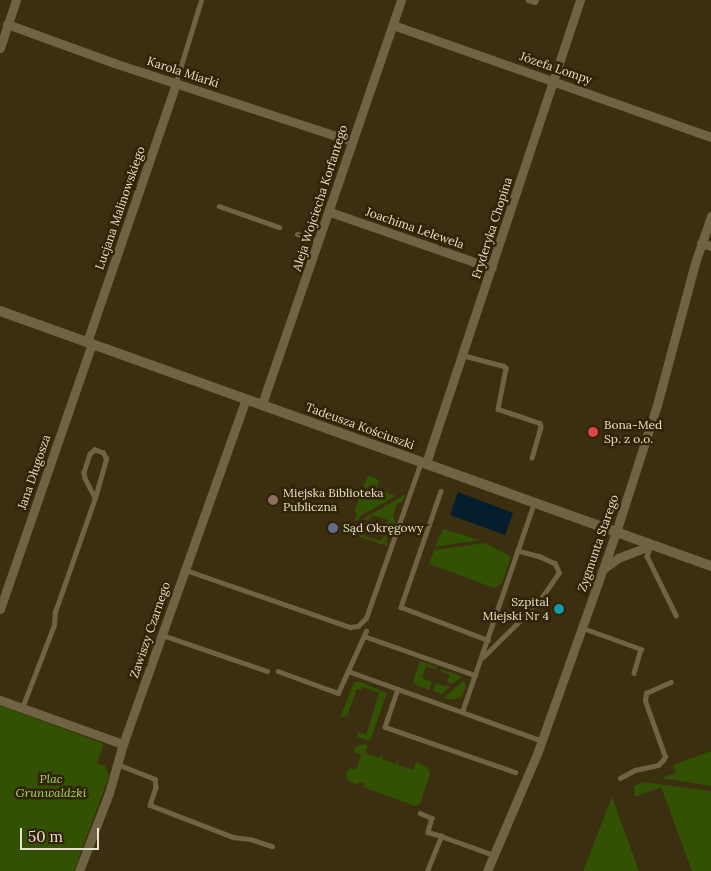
<!DOCTYPE html>
<meta charset="utf-8">
<style>
body{margin:0}
#map{position:relative;width:711px;height:871px;overflow:hidden;background:#3b2e11;font-family:Lora,serif}
div>[style]{position:absolute}
.green>*{inset:0;background:#325102}
.water>*{inset:0;background:#041e2d}
.service>*{height:4.5px;margin:-2.25px;padding:0 2.25px;transform-origin:2.25px;border-radius:2.25px;background:#706344}
.minor>*{height:9px;margin:-4.5px;padding:0 4.5px;transform-origin:4.5px;border-radius:4.5px;background:#706344}
.tertiary>*{height:10px;margin:-5px;padding:0 5px;transform-origin:5px;border-radius:5px;background:#706344}
.dots>*{width:14px;height:14px;translate:-50% -50%;box-sizing:border-box;border:2px solid #312406;border-radius:50%}
span{translate:-50% -50%;white-space:nowrap;text-align:center;line-height:1.15;-webkit-text-stroke:5px #312406;paint-order:stroke}
.street-label{font-size:12px;color:#e7e0cf}
.poi-label{font-size:12px;color:#e7e0cf}
.left{translate:0 -50%;text-align:left}
.right{translate:-100% -50%;text-align:right}
.park-label{font-size:12px;color:#a5d572;font-style:italic}
.scale{position:absolute;left:20px;top:828px;width:79px;height:22px;box-sizing:border-box;border:2px solid #e7e0cf;border-top:0;padding-left:6px;font-size:15px;line-height:18px;white-space:nowrap;color:#e7e0cf;-webkit-text-stroke:4px #312406;paint-order:stroke}
</style>
<div id="map">
<div class="green">
<div style="clip-path:polygon(368px 475px,379px 480px,377px 489px,396px 496px,360px 516px,358px 521px,355px 520px,357px 514px,354px 512px)"></div>
<div style="clip-path:polygon(406px 494px,402px 502px,397px 504px,393px 516px,396px 522px,392px 527px,386px 527px,388px 520px,372px 515px,369px 521px,363px 519px)"></div>
<div style="clip-path:polygon(363px 527px,367px 529px,365px 536px,381px 541px,384px 535px,387px 537px,387px 546px,360px 537px)"></div>
<div style="clip-path:polygon(443px 529px,480px 540px,435px 547px)"></div>
<div style="clip-path:polygon(485px 543px,511px 557px,502px 583px,494px 588px,429px 564px,434px 550px)"></div>
<div style="clip-path:polygon(420px 661px,437px 667px,436px 670px,426px 666px,422px 678px,432px 682px,429px 690px,416px 685px,413px 681px)"></div>
<div style="clip-path:polygon(441px 669px,461px 676px,461px 677px,453px 684px,447px 682px,450px 675px,440px 671px)"></div>
<div style="clip-path:polygon(464px 680px,466px 688px,461px 697px,451px 700px,444px 698px)"></div>
<div style="clip-path:polygon(358px 681px,387px 693px,370px 741px,357px 737px,358px 732px,366px 735px,379px 693px,363px 687px,361px 690px,357px 689px,347px 716px,340px 717px,354px 683px)"></div>
<div style="clip-path:polygon(436px 683px,445px 686px,446px 685px,450px 687px,442px 694px,433px 691px)"></div>
<div style="clip-path:polygon(0 705px,104px 744px,97px 763px,105px 766px,109px 776px,74px 871px,0 871px)"></div>
<div style="clip-path:polygon(362px 744px,368px 745px,365px 753px,380px 758px,383px 751px,382px 759px,396px 764px,399px 757px,398px 765px,413px 770px,416px 762px,428px 768px,430px 774px,420px 804px,415px 806px,363px 787px,364px 783px,360px 782px,358px 785px,348px 781px,346px 773px,350px 768px,356px 770px,361px 755px,354px 752px,355px 747px)"></div>
<div style="clip-path:polygon(711px 751px,711px 786px,661px 778px,676px 773px,673px 765px)"></div>
<div style="clip-path:polygon(643px 782px,711px 791px,711px 871px,692px 871px,661px 787px,635px 797px,634px 786px)"></div>
<div style="clip-path:polygon(612px 797px,639px 871px,583px 871px)"></div>
</div>
<div class="water">
<div style="clip-path:polygon(458px 492px,513px 513px,505px 535px,450px 515px)"></div>
</div>
<div class="service">
<div style="left:528px;top:0;width:7px;rotate:16deg"></div>
<div style="left:535px;top:2px;width:2px;rotate:-63deg"></div>
<div style="left:176px;top:82px;width:86px;rotate:-73deg"></div>
<div style="left:219px;top:206px;width:64px;rotate:19.3deg"></div>
<div style="left:297px;top:234px;width:23px;rotate:18deg"></div>
<div style="left:462px;top:355px;width:43px;rotate:14.7deg"></div>
<div style="left:504px;top:366px;width:3px;rotate:45deg"></div>
<div style="left:506px;top:368px;width:42px;rotate:101deg"></div>
<div style="left:498px;top:409px;width:44px;rotate:18.4deg"></div>
<div style="left:540px;top:423px;width:4px;rotate:76deg"></div>
<div style="left:541px;top:427px;width:32px;rotate:106deg"></div>
<div style="left:441px;top:491px;width:123px;rotate:109deg"></div>
<div style="left:401px;top:607px;width:93px;rotate:20.8deg"></div>
<div style="left:651px;top:546px;width:11px;rotate:112deg"></div>
<div style="left:647px;top:556px;width:66px;rotate:63.8deg"></div>
<div style="left:186px;top:570px;width:174px;rotate:19.2deg"></div>
<div style="left:350px;top:627px;width:8px;rotate:-7deg"></div>
<div style="left:358px;top:626px;width:11px;rotate:-45deg"></div>
<div style="left:366px;top:618px;width:165px;rotate:-70.6deg"></div>
<div style="left:583px;top:628px;width:62px;rotate:19.9deg"></div>
<div style="left:641px;top:649px;width:25px;rotate:106deg"></div>
<div style="left:162px;top:635px;width:111px;rotate:18.9deg"></div>
<div style="left:364px;top:636px;width:118px;rotate:19.4deg"></div>
<div style="left:483px;top:657px;width:76px;rotate:-44.5deg"></div>
<div style="left:537px;top:604px;width:38px;rotate:-55deg"></div>
<div style="left:559px;top:573px;width:10px;rotate:-114deg"></div>
<div style="left:555px;top:564px;width:17px;rotate:-155deg"></div>
<div style="left:540px;top:557px;width:23px;rotate:-165deg"></div>
<div style="left:278px;top:671px;width:64px;rotate:20.1deg"></div>
<div style="left:338px;top:693px;width:68px;rotate:-65.7deg"></div>
<div style="left:348px;top:671px;width:206px;rotate:19.8deg"></div>
<div style="left:398px;top:689px;width:40px;rotate:108.9deg"></div>
<div style="left:385px;top:727px;width:138px;rotate:19.1deg"></div>
<div style="left:22px;top:708px;width:89px;rotate:-68.9deg"></div>
<div style="left:54px;top:625px;width:13px;rotate:-86deg"></div>
<div style="left:55px;top:612px;width:121px;rotate:-70.7deg"></div>
<div style="left:95px;top:498px;width:41px;rotate:-74.2deg"></div>
<div style="left:106px;top:459px;width:7px;rotate:-117deg"></div>
<div style="left:103px;top:453px;width:9px;rotate:-159deg"></div>
<div style="left:95px;top:450px;width:6px;rotate:141deg"></div>
<div style="left:90px;top:454px;width:19px;rotate:108deg"></div>
<div style="left:84px;top:472px;width:6px;rotate:81deg"></div>
<div style="left:85px;top:478px;width:22px;rotate:63deg"></div>
<div style="left:462px;top:712px;width:221px;rotate:-71deg"></div>
<div style="left:117px;top:764px;width:41px;rotate:21.5deg"></div>
<div style="left:155px;top:779px;width:8px;rotate:83deg"></div>
<div style="left:156px;top:787px;width:19px;rotate:108deg"></div>
<div style="left:150px;top:805px;width:89px;rotate:21.1deg"></div>
<div style="left:233px;top:837px;width:17px;rotate:7deg"></div>
<div style="left:250px;top:839px;width:23px;rotate:18deg"></div>
<div style="left:620px;top:778px;width:17px;rotate:-28deg"></div>
<div style="left:635px;top:770px;width:24px;rotate:-12deg"></div>
<div style="left:658px;top:765px;width:7px;rotate:-45deg"></div>
<div style="left:663px;top:760px;width:4px;rotate:-56deg"></div>
<div style="left:665px;top:757px;width:59px;rotate:-109.7deg"></div>
<div style="left:645px;top:701px;width:8px;rotate:-83deg"></div>
<div style="left:646px;top:693px;width:27px;rotate:-24deg"></div>
<div style="left:420px;top:813px;width:13px;rotate:23deg"></div>
<div style="left:432px;top:818px;width:15px;rotate:106deg"></div>
<div style="left:428px;top:832px;width:14px;rotate:17deg"></div>
<div style="left:427px;top:871px;width:38px;rotate:-68deg"></div>
<div style="left:441px;top:836px;width:56px;rotate:19.7deg"></div>
</div>
<div class="minor">
<div style="left:7px;top:24px;width:114px;rotate:20deg"></div>
<div style="left:114px;top:63px;width:250px;rotate:18.2deg"></div>
<div style="left:393px;top:25px;width:337px;rotate:19.4deg"></div>
<div style="left:0;top:48px;width:51px;rotate:-71.6deg"></div>
<div style="left:330px;top:212px;width:171px;rotate:19.1deg"></div>
<div style="left:701px;top:243px;width:10px;rotate:17deg"></div>
<div style="left:87px;top:342px;width:274px;rotate:-71deg"></div>
<div style="left:262px;top:404px;width:427px;rotate:-71deg"></div>
<div style="left:426px;top:463px;width:488px;rotate:-71.6deg"></div>
<div style="left:603px;top:569px;width:19px;rotate:-36deg"></div>
<div style="left:618px;top:558px;width:36px;rotate:-21deg"></div>
<div style="left:0;top:609px;width:281px;rotate:-70.9deg"></div>
<div style="left:0;top:700px;width:131px;rotate:19.7deg"></div>
<div style="left:79px;top:871px;width:84px;rotate:-69deg"></div>
<div style="left:109px;top:793px;width:51px;rotate:-74.1deg"></div>
<div style="left:123px;top:744px;width:366px;rotate:-70.4deg"></div>
<div style="left:487px;top:871px;width:127px;rotate:-66.9deg"></div>
<div style="left:537px;top:754px;width:236px;rotate:-70.4deg"></div>
<div style="left:616px;top:532px;width:133px;rotate:-72.1deg"></div>
<div style="left:657px;top:405px;width:147px;rotate:-75deg"></div>
<div style="left:695px;top:263px;width:50px;rotate:-71.2deg"></div>
</div>
<div class="tertiary">
<div style="left:0;top:311px;width:755px;rotate:19.73deg"></div>
</div>
<div class="dots">
<div style="left:593px;top:432px;background:#e0444e"></div>
<div style="left:273px;top:500px;background:#8d6e63"></div>
<div style="left:333px;top:528px;background:#5c6f8a"></div>
<div style="left:559px;top:609px;background:#0f9aa8"></div>
</div>
<div class="street-label">
<span style="left:556px;top:68px;rotate:19deg">Józefa Lompy</span>
<span style="left:183px;top:72px;rotate:18deg">Karola Miarki</span>
<span style="left:320px;top:198px;rotate:-72deg">Aleja Wojciecha Korfantego</span>
<span style="left:120px;top:208px;rotate:-71deg">Lucjana Malinowskiego</span>
<span style="left:415px;top:228px;rotate:19deg">Joachima Lelewela</span>
<span style="left:492px;top:228px;rotate:-72deg">Fryderyka Chopina</span>
<span style="left:360px;top:426px;rotate:20deg">Tadeusza Kościuszki</span>
<span style="left:34px;top:472px;rotate:-71deg">Jana Długosza</span>
<span style="left:598px;top:543px;rotate:-71deg">Zygmunta Starego</span>
<span style="left:150px;top:630px;rotate:-71deg">Zawiszy Czarnego</span>
</div>
<div class="poi-label">
<span class="left" style="left:604px;top:432px">Bona-Med<br>Sp. z o.o.</span>
<span class="left" style="left:283px;top:500px">Miejska Biblioteka<br>Publiczna</span>
<span class="left" style="left:343px;top:528px">Sąd Okręgowy</span>
<span class="right" style="left:549px;top:609px">Szpital<br>Miejski Nr 4</span>
</div>
<div class="park-label">
<span style="left:51px;top:786px">Plac<br>Grunwaldzki</span>
</div>
<div class="scale">50 m</div>
</div>
